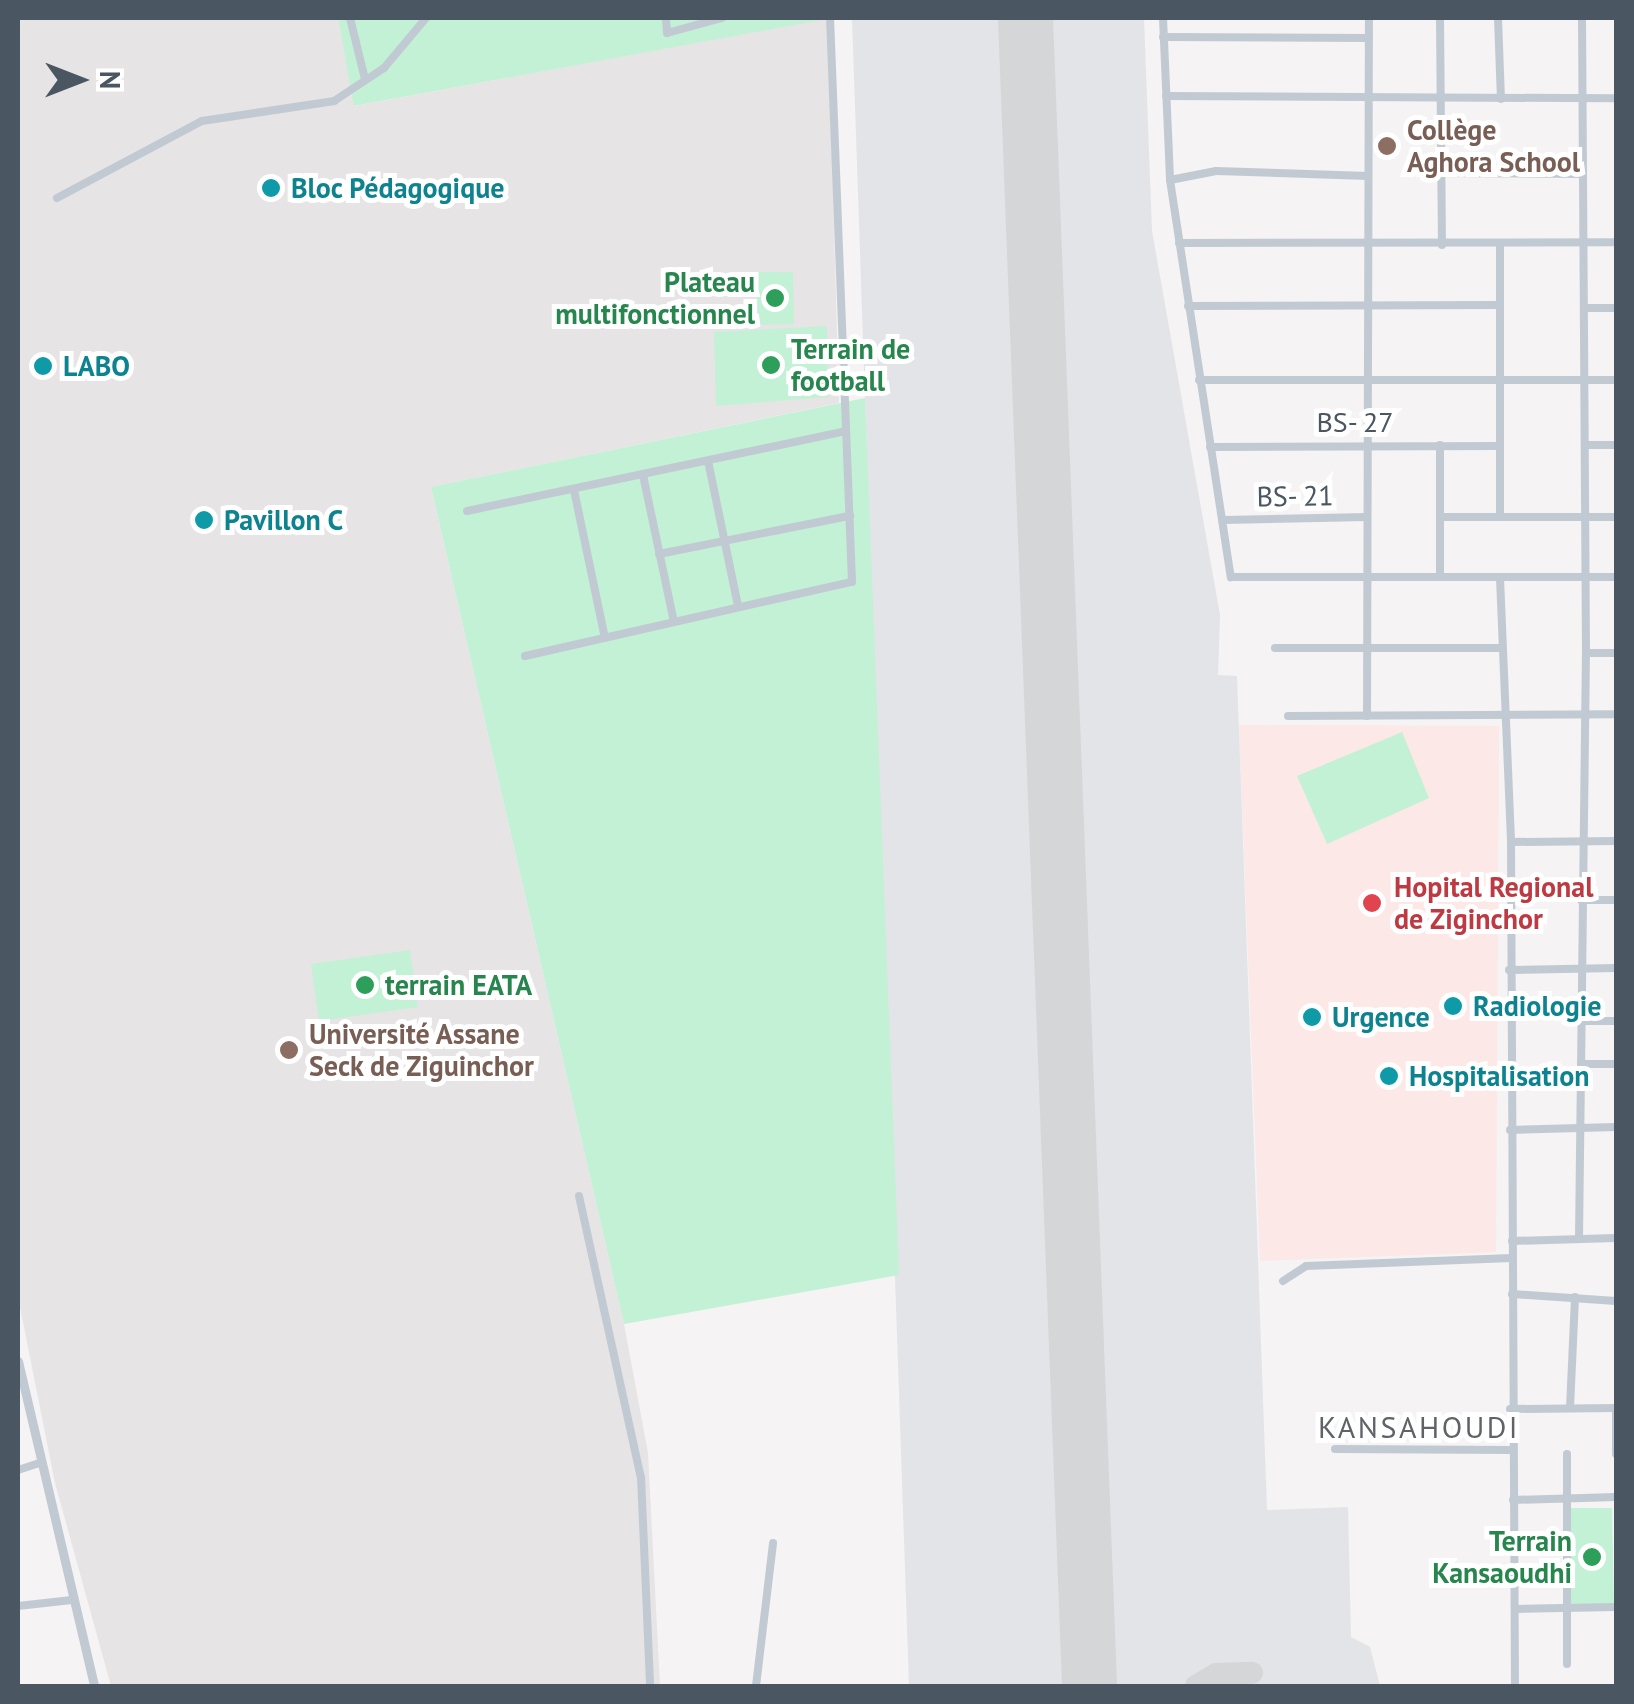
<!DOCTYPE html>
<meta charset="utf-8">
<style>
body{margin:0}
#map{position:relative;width:1634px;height:1704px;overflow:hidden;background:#f5f3f3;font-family:"PT Sans",sans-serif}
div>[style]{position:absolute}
.education>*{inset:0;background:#e6e4e5}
.medical>*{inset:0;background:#fce8e6}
.airport>*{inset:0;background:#e2e4e7}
.green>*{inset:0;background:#c3f1d5}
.taxiway>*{height:22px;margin:-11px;padding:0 11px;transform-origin:11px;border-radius:11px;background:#d5d6d8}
.runway>*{height:55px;margin:-27.5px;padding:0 27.5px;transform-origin:27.5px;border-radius:27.5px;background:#d5d6d8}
.minor>*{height:8px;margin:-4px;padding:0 4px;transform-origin:4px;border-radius:4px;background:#c1cad2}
.tertiary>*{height:9px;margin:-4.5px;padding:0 4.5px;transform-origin:4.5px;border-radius:4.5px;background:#c1cad2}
.dots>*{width:28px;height:28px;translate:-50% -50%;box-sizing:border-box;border:5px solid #fff;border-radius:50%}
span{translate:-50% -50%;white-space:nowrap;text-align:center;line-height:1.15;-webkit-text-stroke:10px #fff;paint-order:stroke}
.education-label{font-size:28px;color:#785e54;font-weight:700}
.left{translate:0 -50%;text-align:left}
.culture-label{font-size:28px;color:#0d838f;font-weight:700}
.leisure-label{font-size:28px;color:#27864d;font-weight:700}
.right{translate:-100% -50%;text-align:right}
.street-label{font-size:28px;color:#4a5661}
.health-label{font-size:28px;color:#be3a42;font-weight:700}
.neighbourhood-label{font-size:30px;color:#5f6368;letter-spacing:2.5px}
.frame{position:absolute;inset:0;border:20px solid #4a5661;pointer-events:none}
.north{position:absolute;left:30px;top:30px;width:100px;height:100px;-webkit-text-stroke:8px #fff;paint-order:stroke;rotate:90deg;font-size:28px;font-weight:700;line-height:40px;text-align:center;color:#4a5661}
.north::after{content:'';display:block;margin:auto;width:35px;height:45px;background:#4a5661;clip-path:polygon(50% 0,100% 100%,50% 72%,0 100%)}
</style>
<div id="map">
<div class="education">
<div style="clip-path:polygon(18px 18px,338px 18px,355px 106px,828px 18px,839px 403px,431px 487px,624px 1324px,648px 1453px,660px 1686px,111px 1686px,55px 1483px,18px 1297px)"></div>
</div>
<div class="medical">
<div style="clip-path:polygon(1239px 725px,1499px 726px,1496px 1252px,1260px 1261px)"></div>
</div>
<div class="airport">
<div style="clip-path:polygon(852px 18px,1144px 18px,1152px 231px,1220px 615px,1218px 675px,1237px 676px,1267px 1510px,1348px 1507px,1351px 1637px,1370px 1647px,1380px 1686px,909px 1686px)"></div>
</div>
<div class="green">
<div style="clip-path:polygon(338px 18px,832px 18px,354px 106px)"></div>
<div style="clip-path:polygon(756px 272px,793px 272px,794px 324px,756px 325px)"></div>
<div style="clip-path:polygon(827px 326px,828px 397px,716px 406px,714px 332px)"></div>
<div style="clip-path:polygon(865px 398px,899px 1275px,624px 1324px,431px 487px)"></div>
<div style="clip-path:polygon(1402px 732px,1429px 798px,1327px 844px,1297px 776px)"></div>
<div style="clip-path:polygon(410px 950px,418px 1007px,319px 1021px,311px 964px)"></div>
<div style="clip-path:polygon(1570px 1508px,1612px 1508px,1614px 1606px,1571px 1607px)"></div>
</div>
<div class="taxiway">
<div style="left:1196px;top:1686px;width:23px;rotate:-31deg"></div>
<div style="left:1216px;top:1674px;width:36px;rotate:-2deg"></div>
</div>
<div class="runway">
<div style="left:1025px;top:18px;width:1669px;rotate:87.8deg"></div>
</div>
<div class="minor">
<div style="left:350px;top:18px;width:63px;rotate:76.2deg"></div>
<div style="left:666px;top:18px;width:15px;rotate:86deg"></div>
<div style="left:667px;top:33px;width:57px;rotate:-15.3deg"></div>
<div style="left:1163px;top:18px;width:162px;rotate:87.5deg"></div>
<div style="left:1170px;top:180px;width:402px;rotate:81.3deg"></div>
<div style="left:1231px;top:577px;width:385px"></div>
<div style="left:1440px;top:18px;width:227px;rotate:89.5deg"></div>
<div style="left:1498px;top:18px;width:81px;rotate:87.9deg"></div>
<div style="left:1163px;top:37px;width:206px;rotate:0.3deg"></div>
<div style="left:1166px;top:96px;width:450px;rotate:0.3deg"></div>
<div style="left:1441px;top:173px;width:141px;rotate:0.4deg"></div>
<div style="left:1170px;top:180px;width:47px;rotate:-11.1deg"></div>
<div style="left:1216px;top:171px;width:152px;rotate:1.9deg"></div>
<div style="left:57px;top:198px;width:164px;rotate:-28deg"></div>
<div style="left:202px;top:121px;width:134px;rotate:-8.6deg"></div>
<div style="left:334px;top:101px;width:60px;rotate:-33.4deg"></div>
<div style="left:384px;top:68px;width:65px;rotate:-50deg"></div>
<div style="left:1179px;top:243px;width:437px;rotate:-0.1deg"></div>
<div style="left:1500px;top:246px;width:270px;rotate:90deg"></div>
<div style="left:1188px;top:306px;width:311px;rotate:-0.2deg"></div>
<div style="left:1585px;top:308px;width:31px"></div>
<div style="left:1199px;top:380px;width:417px"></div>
<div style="left:1440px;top:445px;width:132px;rotate:90deg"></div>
<div style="left:1585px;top:445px;width:31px"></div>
<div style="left:1210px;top:447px;width:290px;rotate:-0.2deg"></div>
<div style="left:708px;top:461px;width:148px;rotate:78.3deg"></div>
<div style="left:643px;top:475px;width:150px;rotate:78.1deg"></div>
<div style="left:574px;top:490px;width:151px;rotate:78.2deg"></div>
<div style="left:467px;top:511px;width:387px;rotate:-11.9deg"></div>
<div style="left:1440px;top:517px;width:176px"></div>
<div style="left:1224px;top:520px;width:143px;rotate:-1.2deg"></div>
<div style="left:659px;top:554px;width:195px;rotate:-11.3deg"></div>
<div style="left:1500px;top:578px;width:264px;rotate:87.6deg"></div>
<div style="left:1511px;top:842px;width:844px;rotate:89.73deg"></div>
<div style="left:1275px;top:648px;width:226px"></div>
<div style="left:1586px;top:653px;width:30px"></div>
<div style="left:525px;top:656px;width:335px;rotate:-12.8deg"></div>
<div style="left:852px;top:582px;width:564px;rotate:-92.23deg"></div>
<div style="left:1288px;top:716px;width:328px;rotate:-0.3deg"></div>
<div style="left:1367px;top:716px;width:698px;rotate:-89.84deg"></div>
<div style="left:1511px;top:842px;width:105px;rotate:-0.5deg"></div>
<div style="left:1581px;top:900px;width:35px"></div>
<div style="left:1509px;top:970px;width:107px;rotate:-1.1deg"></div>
<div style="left:1581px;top:1021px;width:35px"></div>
<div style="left:1581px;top:1064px;width:35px"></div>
<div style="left:1510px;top:1130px;width:106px;rotate:-1.6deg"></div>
<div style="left:579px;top:1196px;width:288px;rotate:77.6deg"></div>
<div style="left:641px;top:1477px;width:209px;rotate:87.5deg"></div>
<div style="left:1579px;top:1239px;width:586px;rotate:-89.32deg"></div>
<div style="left:1586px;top:653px;width:635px;rotate:-90.36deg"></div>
<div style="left:1512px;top:1241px;width:104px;rotate:-1.7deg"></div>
<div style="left:1283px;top:1281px;width:27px;rotate:-33deg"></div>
<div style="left:1306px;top:1266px;width:206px;rotate:-2.2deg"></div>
<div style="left:1512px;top:1294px;width:104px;rotate:3.9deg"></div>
<div style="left:1570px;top:1408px;width:111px;rotate:-87.4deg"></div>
<div style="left:1616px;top:1408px;width:46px;rotate:90deg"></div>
<div style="left:1510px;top:1409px;width:106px;rotate:-0.5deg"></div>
<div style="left:1335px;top:1449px;width:176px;rotate:0.3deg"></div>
<div style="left:1567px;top:1454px;width:210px;rotate:90deg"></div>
<div style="left:18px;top:1470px;width:20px;rotate:-18deg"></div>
<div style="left:1513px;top:1500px;width:103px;rotate:-1.7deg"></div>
<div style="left:18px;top:1606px;width:54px;rotate:-6.3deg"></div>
<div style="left:1517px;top:1609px;width:99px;rotate:-1.2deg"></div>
<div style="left:756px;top:1686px;width:144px;rotate:-83.2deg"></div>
</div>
<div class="tertiary">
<div style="left:18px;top:1361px;width:334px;rotate:76.8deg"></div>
</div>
<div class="dots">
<div style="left:1387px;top:146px;background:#8d6e63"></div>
<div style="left:271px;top:188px;background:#0f9aa8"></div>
<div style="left:775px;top:298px;background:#2e9e5b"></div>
<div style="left:771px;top:365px;background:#2e9e5b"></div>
<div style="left:43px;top:366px;background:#0f9aa8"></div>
<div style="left:204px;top:520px;background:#0f9aa8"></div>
<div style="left:1372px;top:903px;background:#e0444e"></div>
<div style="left:365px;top:985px;background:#2e9e5b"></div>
<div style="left:1453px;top:1006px;background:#0f9aa8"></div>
<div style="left:1312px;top:1017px;background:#0f9aa8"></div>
<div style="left:289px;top:1050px;background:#8d6e63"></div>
<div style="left:1389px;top:1076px;background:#0f9aa8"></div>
<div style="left:1592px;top:1557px;background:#2e9e5b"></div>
</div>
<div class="education-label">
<span class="left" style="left:1407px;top:146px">Collège<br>Aghora School</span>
<span class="left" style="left:309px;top:1050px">Université Assane<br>Seck de Ziguinchor</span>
</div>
<div class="culture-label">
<span class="left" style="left:291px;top:188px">Bloc Pédagogique</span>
<span class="left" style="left:63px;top:366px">LABO</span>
<span class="left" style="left:224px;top:520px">Pavillon C</span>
<span class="left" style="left:1473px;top:1006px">Radiologie</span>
<span class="left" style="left:1332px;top:1017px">Urgence</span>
<span class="left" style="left:1409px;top:1076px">Hospitalisation</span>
</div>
<div class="leisure-label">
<span class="right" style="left:755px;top:298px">Plateau<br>multifonctionnel</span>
<span class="left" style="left:791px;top:365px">Terrain de<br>football</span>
<span class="left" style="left:385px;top:985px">terrain EATA</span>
<span class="right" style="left:1572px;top:1557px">Terrain<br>Kansaoudhi</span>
</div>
<div class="street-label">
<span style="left:1355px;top:422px">BS- 27</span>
<span style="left:1295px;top:496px;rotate:-1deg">BS- 21</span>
</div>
<div class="health-label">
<span class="left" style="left:1394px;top:903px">Hopital Regional<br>de Ziginchor</span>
</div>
<div class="neighbourhood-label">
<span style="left:1419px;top:1427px">KANSAHOUDI</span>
</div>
<div class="frame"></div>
<div class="north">N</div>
</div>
